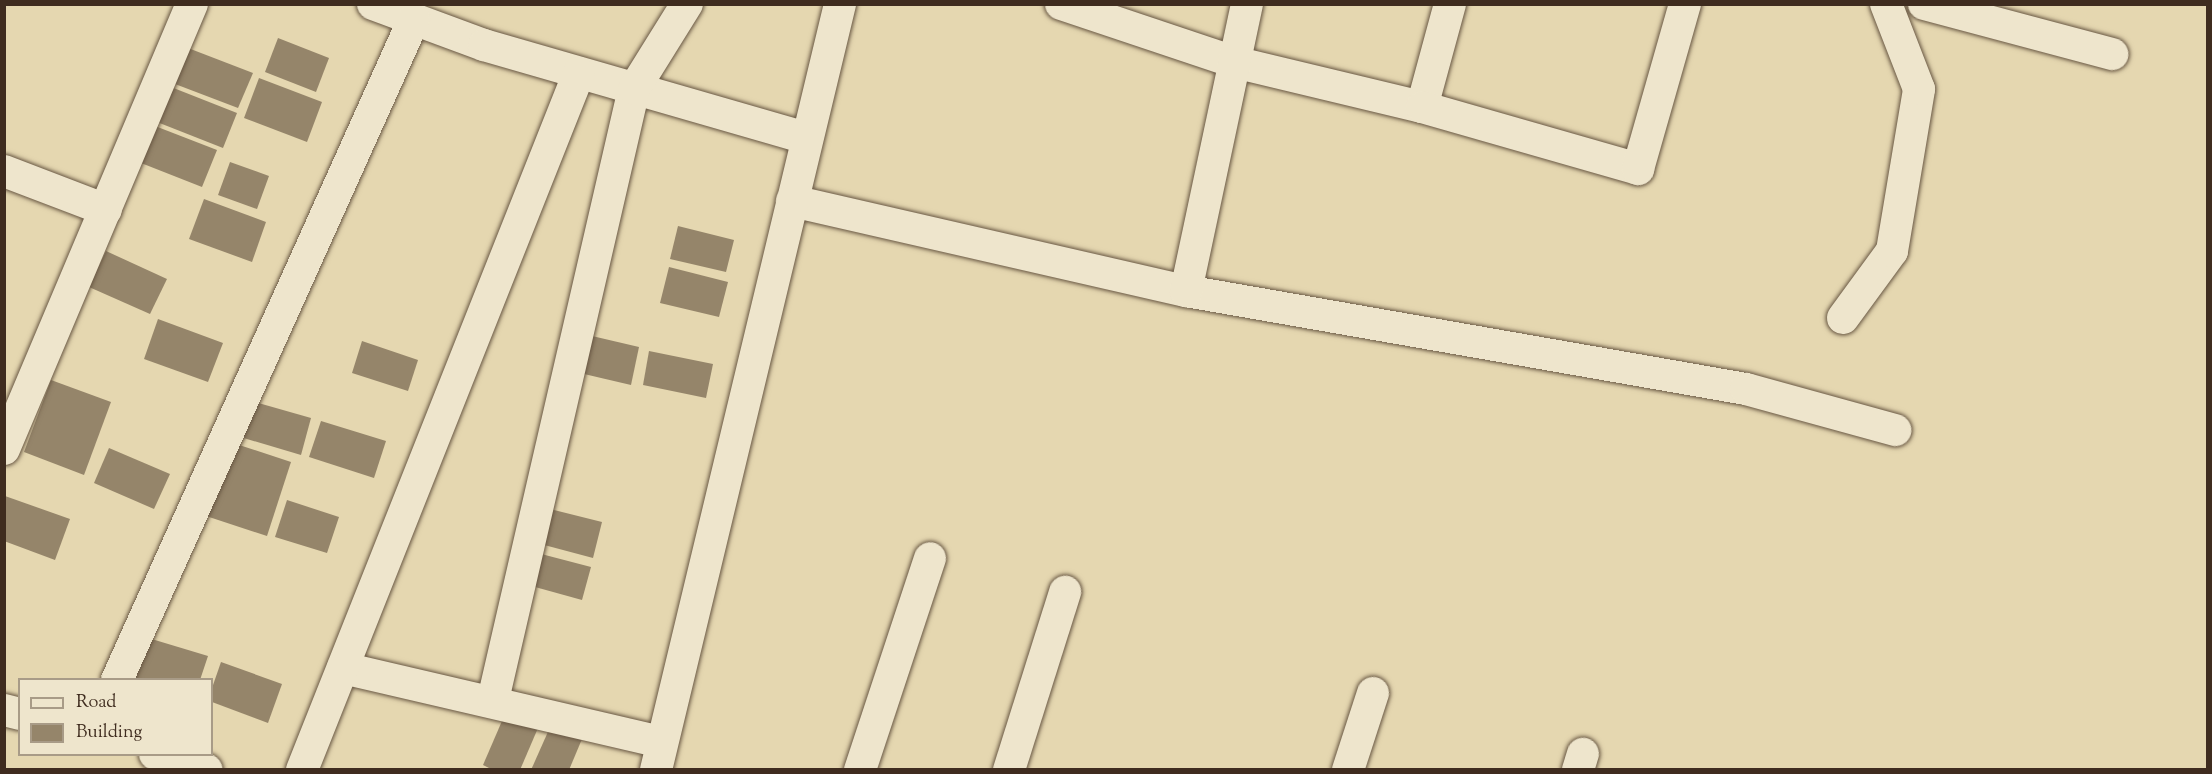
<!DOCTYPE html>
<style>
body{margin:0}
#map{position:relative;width:2212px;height:774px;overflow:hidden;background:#e5d7b0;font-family:"Sorts Mill Goudy",serif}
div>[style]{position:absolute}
.building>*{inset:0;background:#95856a}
.roads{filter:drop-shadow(0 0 2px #685743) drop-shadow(0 0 2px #685743)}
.street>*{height:32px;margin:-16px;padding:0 16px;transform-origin:16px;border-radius:16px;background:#eee5cc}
span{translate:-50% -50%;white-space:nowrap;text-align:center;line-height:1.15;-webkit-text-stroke:4.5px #eee5cc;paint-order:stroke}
.frame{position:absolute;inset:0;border:6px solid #3f2c1f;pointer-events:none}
.legend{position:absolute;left:18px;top:678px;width:195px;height:78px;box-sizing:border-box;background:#eee5cc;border:2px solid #a89b87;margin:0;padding:8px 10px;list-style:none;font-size:18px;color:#3f2c1f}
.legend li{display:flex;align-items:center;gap:12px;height:30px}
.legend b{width:30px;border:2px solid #a89b87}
</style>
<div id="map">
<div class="building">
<div style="clip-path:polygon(278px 38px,329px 58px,316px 92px,265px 72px)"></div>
<div style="clip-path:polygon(188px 48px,253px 73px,238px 108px,175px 84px)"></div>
<div style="clip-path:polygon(259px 78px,322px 102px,307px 142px,244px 118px)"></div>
<div style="clip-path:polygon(171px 87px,237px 113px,223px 148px,157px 122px)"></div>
<div style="clip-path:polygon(155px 126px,217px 150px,202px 187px,141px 163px)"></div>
<div style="clip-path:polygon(230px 162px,269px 176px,257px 209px,218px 195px)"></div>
<div style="clip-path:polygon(204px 199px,266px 222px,252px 262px,189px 239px)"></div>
<div style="clip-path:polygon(678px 226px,734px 240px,726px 272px,670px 259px)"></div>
<div style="clip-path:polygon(106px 251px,167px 279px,150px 314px,89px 287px)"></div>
<div style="clip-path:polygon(669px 267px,728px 282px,719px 317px,660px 303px)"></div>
<div style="clip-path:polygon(158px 319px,223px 343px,208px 382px,144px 359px)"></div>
<div style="clip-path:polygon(575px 332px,639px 347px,631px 385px,567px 370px)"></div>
<div style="clip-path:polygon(362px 341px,418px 360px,408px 391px,352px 373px)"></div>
<div style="clip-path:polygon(649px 351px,713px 364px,706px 398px,643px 385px)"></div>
<div style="clip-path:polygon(51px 380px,111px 402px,84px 475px,24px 452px)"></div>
<div style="clip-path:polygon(248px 400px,311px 418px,301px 455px,237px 436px)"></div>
<div style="clip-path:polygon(321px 421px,386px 441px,374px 478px,309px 457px)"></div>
<div style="clip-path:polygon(227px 441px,291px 462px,267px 536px,203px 515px)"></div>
<div style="clip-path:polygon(109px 448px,170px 474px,154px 509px,94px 483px)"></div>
<div style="clip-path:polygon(5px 496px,70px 519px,55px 560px,4px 541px)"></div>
<div style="clip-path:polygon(287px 500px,339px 517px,327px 553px,275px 537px)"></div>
<div style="clip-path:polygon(542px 507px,602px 522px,593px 558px,533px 542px)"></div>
<div style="clip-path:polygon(526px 550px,591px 567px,582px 600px,517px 582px)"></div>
<div style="clip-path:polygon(145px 637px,208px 656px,200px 680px,132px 680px)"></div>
<div style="clip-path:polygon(221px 662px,282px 684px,268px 723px,212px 702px,212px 688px)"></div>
<div style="clip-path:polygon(505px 714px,538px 728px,520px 770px,493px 770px,483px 765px)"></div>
<div style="clip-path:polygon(551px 725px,582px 739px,569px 770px,531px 770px)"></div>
</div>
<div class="roads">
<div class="street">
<div style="left:373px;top:4px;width:118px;rotate:20.3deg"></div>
<div style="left:484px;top:45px;width:336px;rotate:16.1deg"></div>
<div style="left:1061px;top:4px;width:182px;rotate:18.5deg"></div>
<div style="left:1234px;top:62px;width:193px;rotate:13.5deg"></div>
<div style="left:1422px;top:107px;width:107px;rotate:-74.8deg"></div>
<div style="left:1924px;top:4px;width:195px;rotate:14.9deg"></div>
<div style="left:1422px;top:107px;width:225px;rotate:16deg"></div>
<div style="left:1638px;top:169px;width:172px;rotate:-74.1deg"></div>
<div style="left:4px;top:171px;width:109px;rotate:20.9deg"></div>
<div style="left:792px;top:201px;width:404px;rotate:12.9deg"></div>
<div style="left:1186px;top:291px;width:569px;rotate:9.93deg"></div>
<div style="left:1746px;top:389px;width:155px;rotate:15.4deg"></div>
<div style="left:1186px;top:291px;width:293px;rotate:-78deg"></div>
<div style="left:1843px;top:318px;width:83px;rotate:-53.8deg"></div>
<div style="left:1892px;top:251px;width:164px;rotate:-80.5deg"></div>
<div style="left:1919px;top:89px;width:91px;rotate:-111.2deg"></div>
<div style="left:4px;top:449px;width:483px;rotate:-67.1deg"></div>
<div style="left:343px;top:668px;width:327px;rotate:13.1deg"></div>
<div style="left:117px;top:680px;width:725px;rotate:-65.8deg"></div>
<div style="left:493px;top:700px;width:627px;rotate:-77.01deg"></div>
<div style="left:634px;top:89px;width:100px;rotate:-58.1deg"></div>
<div style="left:4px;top:710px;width:16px;rotate:14deg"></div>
<div style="left:155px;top:754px;width:54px;rotate:17.1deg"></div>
<div style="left:302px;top:770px;width:750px;rotate:-68.33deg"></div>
<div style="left:656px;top:770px;width:788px;rotate:-76.49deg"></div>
<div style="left:860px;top:770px;width:223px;rotate:-71.7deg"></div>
<div style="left:1009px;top:770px;width:187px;rotate:-72.5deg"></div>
<div style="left:1348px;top:770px;width:81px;rotate:-72deg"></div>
<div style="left:1578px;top:770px;width:17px;rotate:-73deg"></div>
</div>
</div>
<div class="frame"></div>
<ul class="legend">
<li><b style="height:8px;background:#eee5cc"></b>Road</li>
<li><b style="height:16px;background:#95856a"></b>Building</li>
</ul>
</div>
